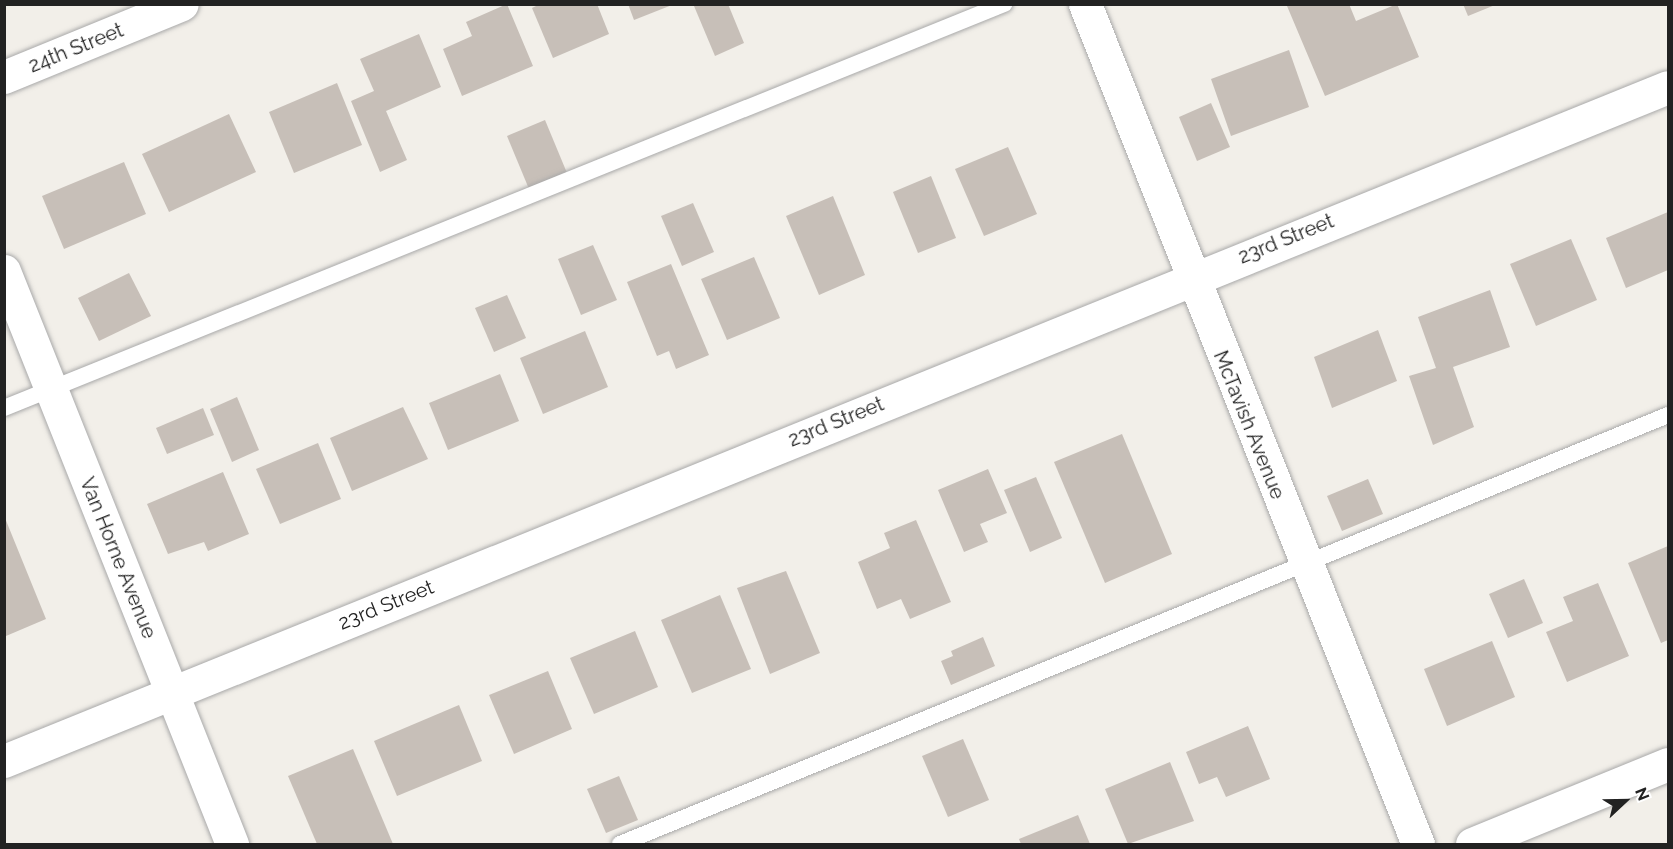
<!DOCTYPE html>
<style>
body{margin:0}
#map{position:relative;width:1673px;height:849px;overflow:hidden;background:#f2efe9;font-family:Raleway,sans-serif}
div>[style]{position:absolute}
.building>*{inset:0;background:#c7bfb8}
.roads{filter:drop-shadow(0 0 2px #a9a9a9) drop-shadow(0 0 2px #a9a9a9)}
.lane>*{height:16px;margin:-8px;padding:0 8px;transform-origin:8px;border-radius:8px;background:#fff}
.street>*{height:33px;margin:-16.5px;padding:0 16.5px;transform-origin:16.5px;border-radius:16.5px;background:#fff}
span{translate:-50% -50%;white-space:nowrap;text-align:center;line-height:1.15;-webkit-text-stroke:4.5px #fff;paint-order:stroke}
.street-label{font-size:20px;color:#222}
.frame{position:absolute;inset:0;border:6px solid #222;pointer-events:none}
.north{position:absolute;left:1595px;top:771px;width:60px;height:60px;-webkit-text-stroke:4px #fff;paint-order:stroke;rotate:68deg;font-size:16px;font-weight:700;line-height:24px;text-align:center;color:#222}
.north::after{content:'';display:block;margin:auto;width:21px;height:27px;background:#222;clip-path:polygon(50% 0,100% 100%,50% 72%,0 100%)}
</style>
<div id="map">
<div class="building">
<div style="clip-path:polygon(507px 4px,533px 66px,462px 96px,443px 49px,472px 36px,466px 22px)"></div>
<div style="clip-path:polygon(540px 4px,597px 4px,609px 34px,553px 58px,532px 8px)"></div>
<div style="clip-path:polygon(628px 4px,672px 4px,672px 5px,634px 20px)"></div>
<div style="clip-path:polygon(728px 4px,744px 43px,715px 56px,694px 6px)"></div>
<div style="clip-path:polygon(1349px 4px,1356px 21px,1397px 4px,1419px 57px,1325px 96px,1287px 6px)"></div>
<div style="clip-path:polygon(1463px 4px,1495px 4px,1495px 5px,1468px 16px)"></div>
<div style="clip-path:polygon(419px 34px,441px 87px,386px 111px,407px 160px,380px 172px,351px 101px,374px 91px,360px 59px)"></div>
<div style="clip-path:polygon(1289px 50px,1309px 107px,1231px 136px,1211px 79px)"></div>
<div style="clip-path:polygon(337px 83px,362px 145px,294px 173px,269px 112px)"></div>
<div style="clip-path:polygon(1211px 103px,1230px 147px,1197px 161px,1179px 117px)"></div>
<div style="clip-path:polygon(229px 114px,256px 172px,169px 212px,142px 154px)"></div>
<div style="clip-path:polygon(545px 120px,567px 173px,529px 189px,507px 136px)"></div>
<div style="clip-path:polygon(1008px 147px,1037px 214px,984px 236px,955px 169px)"></div>
<div style="clip-path:polygon(124px 162px,146px 214px,64px 249px,42px 196px)"></div>
<div style="clip-path:polygon(931px 176px,956px 238px,918px 253px,893px 192px)"></div>
<div style="clip-path:polygon(833px 196px,865px 275px,819px 295px,786px 216px)"></div>
<div style="clip-path:polygon(693px 203px,714px 252px,682px 266px,661px 216px)"></div>
<div style="clip-path:polygon(1668px 212px,1668px 270px,1626px 288px,1606px 238px)"></div>
<div style="clip-path:polygon(1571px 239px,1597px 300px,1536px 326px,1510px 264px)"></div>
<div style="clip-path:polygon(593px 245px,617px 300px,581px 315px,558px 259px)"></div>
<div style="clip-path:polygon(754px 257px,780px 318px,727px 340px,701px 279px)"></div>
<div style="clip-path:polygon(671px 264px,709px 355px,676px 369px,669px 351px,657px 356px,627px 282px)"></div>
<div style="clip-path:polygon(129px 273px,151px 316px,99px 341px,78px 298px)"></div>
<div style="clip-path:polygon(1490px 290px,1510px 347px,1453px 367px,1474px 427px,1433px 445px,1409px 376px,1436px 368px,1418px 317px)"></div>
<div style="clip-path:polygon(507px 295px,526px 338px,494px 352px,475px 308px)"></div>
<div style="clip-path:polygon(1378px 330px,1397px 381px,1332px 408px,1314px 357px)"></div>
<div style="clip-path:polygon(585px 331px,608px 387px,543px 414px,520px 358px)"></div>
<div style="clip-path:polygon(500px 374px,519px 421px,448px 450px,429px 403px)"></div>
<div style="clip-path:polygon(237px 397px,259px 450px,232px 462px,210px 409px)"></div>
<div style="clip-path:polygon(403px 407px,428px 459px,352px 491px,330px 438px)"></div>
<div style="clip-path:polygon(203px 408px,214px 435px,167px 454px,156px 428px)"></div>
<div style="clip-path:polygon(1122px 434px,1172px 554px,1105px 583px,1054px 462px)"></div>
<div style="clip-path:polygon(318px 443px,341px 499px,280px 524px,256px 469px)"></div>
<div style="clip-path:polygon(988px 469px,1007px 513px,980px 524px,988px 542px,964px 552px,938px 490px)"></div>
<div style="clip-path:polygon(223px 472px,249px 534px,208px 551px,204px 542px,168px 554px,147px 504px)"></div>
<div style="clip-path:polygon(1036px 477px,1062px 538px,1030px 552px,1004px 490px)"></div>
<div style="clip-path:polygon(1368px 479px,1383px 514px,1342px 531px,1327px 496px)"></div>
<div style="clip-path:polygon(5px 518px,46px 619px,6px 636px,4px 634px)"></div>
<div style="clip-path:polygon(916px 520px,951px 602px,910px 619px,901px 599px,877px 609px,858px 562px,890px 548px,884px 533px)"></div>
<div style="clip-path:polygon(1668px 546px,1668px 640px,1661px 643px,1628px 563px)"></div>
<div style="clip-path:polygon(786px 571px,820px 653px,770px 674px,737px 588px)"></div>
<div style="clip-path:polygon(1524px 579px,1543px 623px,1508px 638px,1489px 594px)"></div>
<div style="clip-path:polygon(1598px 583px,1629px 656px,1567px 682px,1546px 632px,1573px 621px,1563px 597px)"></div>
<div style="clip-path:polygon(720px 595px,751px 669px,692px 693px,661px 620px)"></div>
<div style="clip-path:polygon(635px 631px,658px 687px,594px 714px,570px 658px)"></div>
<div style="clip-path:polygon(983px 637px,995px 666px,951px 685px,941px 661px,953px 656px,951px 651px)"></div>
<div style="clip-path:polygon(1492px 641px,1515px 697px,1447px 726px,1424px 669px)"></div>
<div style="clip-path:polygon(548px 671px,572px 729px,514px 754px,489px 695px)"></div>
<div style="clip-path:polygon(459px 705px,482px 761px,397px 796px,374px 741px)"></div>
<div style="clip-path:polygon(1248px 726px,1270px 779px,1226px 797px,1217px 777px,1199px 784px,1186px 752px)"></div>
<div style="clip-path:polygon(963px 739px,989px 800px,948px 817px,922px 756px)"></div>
<div style="clip-path:polygon(353px 749px,393px 844px,317px 844px,288px 776px)"></div>
<div style="clip-path:polygon(1170px 762px,1194px 821px,1128px 844px,1105px 789px)"></div>
<div style="clip-path:polygon(619px 776px,638px 820px,606px 833px,587px 789px)"></div>
<div style="clip-path:polygon(1078px 815px,1090px 844px,1021px 844px,1019px 839px)"></div>
</div>
<div class="roads">
<div class="lane">
<div style="left:4px;top:408px;width:1079px;rotate:-22deg"></div>
<div style="left:620px;top:844px;width:1132px;rotate:-22.26deg"></div>
</div>
<div class="street">
<div style="left:1085px;top:4px;width:904px;rotate:68.38deg"></div>
<div style="left:4px;top:77px;width:192px;rotate:-22.3deg"></div>
<div style="left:4px;top:271px;width:617px;rotate:68.3deg"></div>
<div style="left:4px;top:761px;width:1795px;rotate:-22.05deg"></div>
<div style="left:1472px;top:844px;width:212px;rotate:-22.2deg"></div>
</div>
</div>
<div class="street-label">
<span style="left:76px;top:48px;rotate:-22deg">24th Street</span>
<span style="left:1286px;top:239px;rotate:-22deg">23rd Street</span>
<span style="left:836px;top:422px;rotate:-22deg">23rd Street</span>
<span style="left:1249px;top:425px;rotate:68deg">McTavish Avenue</span>
<span style="left:118px;top:558px;rotate:68deg">Van Horne Avenue</span>
<span style="left:386px;top:605px;rotate:-22deg">23rd Street</span>
</div>
<div class="frame"></div>
<div class="north">N</div>
</div>
